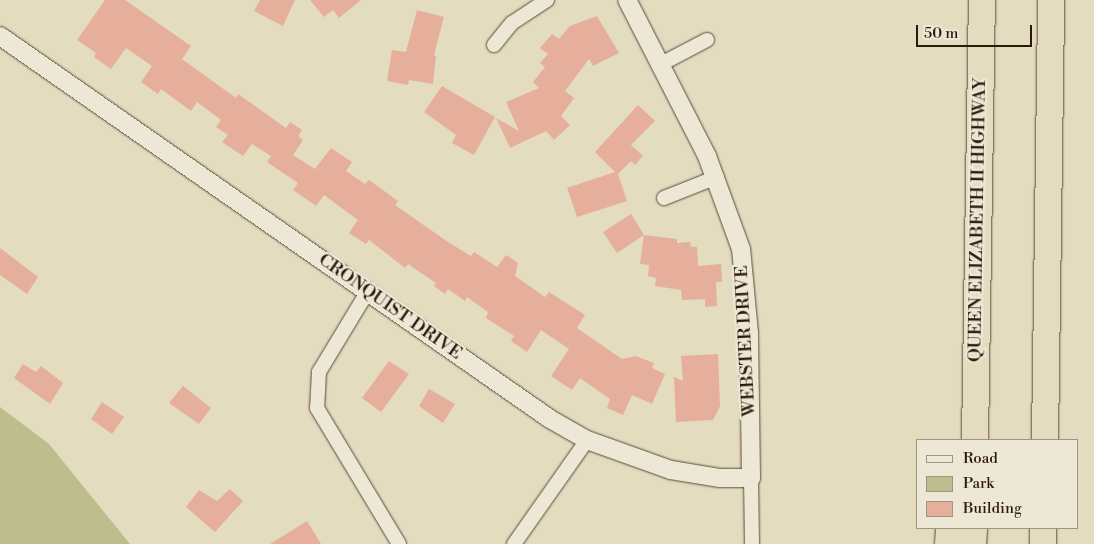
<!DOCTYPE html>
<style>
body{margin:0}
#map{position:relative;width:1094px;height:544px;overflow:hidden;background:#e4dcbf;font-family:"Libre Bodoni",serif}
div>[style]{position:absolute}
.green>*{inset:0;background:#bcbe8d}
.building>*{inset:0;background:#e5af9c}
.roads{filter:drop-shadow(0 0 1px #5b4939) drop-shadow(0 0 1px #5b4939)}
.minor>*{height:14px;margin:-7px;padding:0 7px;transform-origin:7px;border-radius:7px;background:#ede8d5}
.tertiary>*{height:18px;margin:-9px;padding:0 9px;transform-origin:9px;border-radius:9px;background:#ede8d5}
.motorway>*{height:26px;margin:-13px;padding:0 13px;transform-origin:13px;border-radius:13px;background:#e4dcbf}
span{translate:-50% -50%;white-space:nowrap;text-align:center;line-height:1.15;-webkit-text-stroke:4.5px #ede8d5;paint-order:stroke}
.street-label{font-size:18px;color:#2d180c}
.legend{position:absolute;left:916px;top:439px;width:162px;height:90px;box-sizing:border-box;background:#ede8d5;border:1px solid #a09585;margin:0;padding:6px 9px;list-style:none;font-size:15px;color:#2d180c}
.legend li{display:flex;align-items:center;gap:10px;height:25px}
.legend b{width:25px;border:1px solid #a09585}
.scale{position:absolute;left:916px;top:25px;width:116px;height:22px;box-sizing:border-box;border:2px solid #2d180c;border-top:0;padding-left:6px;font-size:15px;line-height:18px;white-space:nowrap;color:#2d180c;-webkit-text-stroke:4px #ede8d5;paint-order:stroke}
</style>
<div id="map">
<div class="green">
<div style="clip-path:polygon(0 407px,49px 444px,130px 544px,0 544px)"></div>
</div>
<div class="building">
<div style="clip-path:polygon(105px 0,125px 0,191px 46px,182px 59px,236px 98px,238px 94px,286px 128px,290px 122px,302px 130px,298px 136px,303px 140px,293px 155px,315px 169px,331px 148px,352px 162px,346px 171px,365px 184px,369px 180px,398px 201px,395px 205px,448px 242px,471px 256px,474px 252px,497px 267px,506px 255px,518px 263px,515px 276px,545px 297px,549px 292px,585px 315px,577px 328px,622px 359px,636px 356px,654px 363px,652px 368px,665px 374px,652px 404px,632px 395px,623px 415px,607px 408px,610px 399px,580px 378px,572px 390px,551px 376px,569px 349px,541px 330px,527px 352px,511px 341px,514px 336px,486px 318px,488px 312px,467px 297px,465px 301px,448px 289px,445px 294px,434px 286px,436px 283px,408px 264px,405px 268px,369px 240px,366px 244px,349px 233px,358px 220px,324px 195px,316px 206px,293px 190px,298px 183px,267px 162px,271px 156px,252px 144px,243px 156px,222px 142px,228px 135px,216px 127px,221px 120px,197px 102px,191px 111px,161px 89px,158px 94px,141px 82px,152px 66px,126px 48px,111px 69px,94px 57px,96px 53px,77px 40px)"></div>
<div style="clip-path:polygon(260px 0,295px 0,283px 26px,254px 11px)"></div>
<div style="clip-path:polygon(310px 0,361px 0,339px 18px,333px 10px,324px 17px)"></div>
<div style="clip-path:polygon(417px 10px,444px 17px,434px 55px,436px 56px,433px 84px,409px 80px,408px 85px,387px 81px,392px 50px,406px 52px)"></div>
<div style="clip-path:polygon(597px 16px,619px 53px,593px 66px,589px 59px,565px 91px,574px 98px,561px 116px,570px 125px,554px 140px,546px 131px,510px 148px,496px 118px,519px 131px,506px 102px,539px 88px,533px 82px,545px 67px,540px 63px,548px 54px,540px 48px,552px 34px,559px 39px,570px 26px)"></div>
<div style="clip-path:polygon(442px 86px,495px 117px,474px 155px,452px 143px,456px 135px,424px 112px)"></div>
<div style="clip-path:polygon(638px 105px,655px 121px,631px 145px,643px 156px,635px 165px,631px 161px,618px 174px,627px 201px,577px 217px,567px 188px,615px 172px,595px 152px)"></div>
<div style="clip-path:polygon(631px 214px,644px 235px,677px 239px,677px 243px,690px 242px,691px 247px,697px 247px,698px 266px,721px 264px,722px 282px,716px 282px,717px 306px,705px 307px,705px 299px,682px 300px,681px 290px,655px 286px,656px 278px,648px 276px,649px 265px,640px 264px,644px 235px,617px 253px,603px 232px)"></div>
<div style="clip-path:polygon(0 248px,38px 277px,27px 294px,0 275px)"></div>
<div style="clip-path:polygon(718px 354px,720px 406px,713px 420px,676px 422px,674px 377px,683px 381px,681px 356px)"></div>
<div style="clip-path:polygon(389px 361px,409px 374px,381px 412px,362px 398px)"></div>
<div style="clip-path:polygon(23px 364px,36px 372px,41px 366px,63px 383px,50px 404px,14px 378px)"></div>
<div style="clip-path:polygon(183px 386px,211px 408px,199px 424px,169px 403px)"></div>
<div style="clip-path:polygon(429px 389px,455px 404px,443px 423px,419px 406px)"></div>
<div style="clip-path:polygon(102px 402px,124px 417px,112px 434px,91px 419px)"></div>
<div style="clip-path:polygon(230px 489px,243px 501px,215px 532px,186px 507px,199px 490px,217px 501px)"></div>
<div style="clip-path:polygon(307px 521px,321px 544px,270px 544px)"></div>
</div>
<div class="roads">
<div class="minor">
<div style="left:494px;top:45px;width:28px;rotate:-51deg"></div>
<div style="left:512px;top:23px;width:42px;rotate:-33.3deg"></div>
<div style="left:661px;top:64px;width:52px;rotate:-27.6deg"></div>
<div style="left:664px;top:198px;width:57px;rotate:-21.6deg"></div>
<div style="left:368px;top:291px;width:95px;rotate:121.2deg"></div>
<div style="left:319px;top:372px;width:36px;rotate:93deg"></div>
<div style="left:317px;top:408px;width:159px;rotate:58.9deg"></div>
<div style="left:751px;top:478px;width:66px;rotate:89.1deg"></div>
<div style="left:514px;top:544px;width:127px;rotate:-54.9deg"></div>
</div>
<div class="tertiary">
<div style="left:0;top:36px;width:670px;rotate:34.85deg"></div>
<div style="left:550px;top:419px;width:43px;rotate:29.6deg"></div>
<div style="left:587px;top:440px;width:89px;rotate:19.7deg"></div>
<div style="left:671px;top:470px;width:50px;rotate:9.3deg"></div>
<div style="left:720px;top:478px;width:31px"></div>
<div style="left:751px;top:478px;width:145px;rotate:-90.8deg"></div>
<div style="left:749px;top:333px;width:84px;rotate:-95.4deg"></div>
<div style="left:741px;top:249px;width:99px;rotate:-110.1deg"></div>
<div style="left:707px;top:156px;width:175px;rotate:-117.1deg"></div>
</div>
<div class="motorway">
<div style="left:975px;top:440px;width:440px;rotate:-89.1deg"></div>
<div style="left:1045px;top:440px;width:440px;rotate:-89.2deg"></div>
<div style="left:948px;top:544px;width:16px;rotate:-86deg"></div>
<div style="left:973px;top:544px;width:16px;rotate:-86deg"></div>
<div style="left:1043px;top:544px;width:16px;rotate:-90deg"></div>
</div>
</div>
<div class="street-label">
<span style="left:978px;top:220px;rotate:-89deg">QUEEN ELIZABETH II HIGHWAY</span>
<span style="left:390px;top:307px;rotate:35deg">CRONQUIST DRIVE</span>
<span style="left:746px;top:341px;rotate:-93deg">WEBSTER DRIVE</span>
</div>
<ul class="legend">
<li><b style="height:6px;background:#ede8d5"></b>Road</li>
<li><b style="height:14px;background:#bcbe8d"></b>Park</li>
<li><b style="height:14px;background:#e5af9c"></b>Building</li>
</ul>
<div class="scale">50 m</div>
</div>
